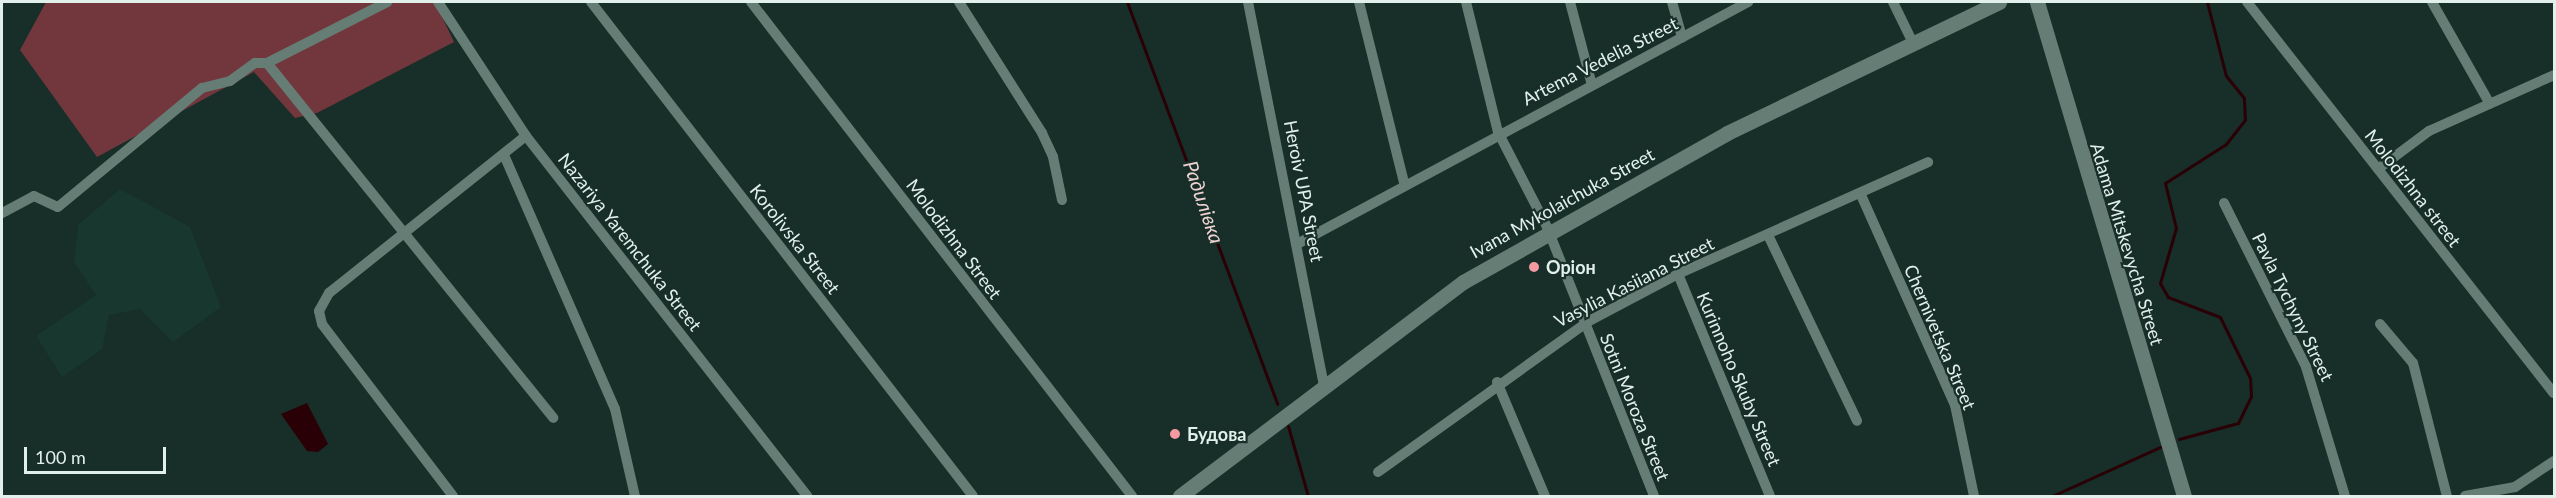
<!DOCTYPE html>
<meta charset="utf-8">
<style>
body{margin:0}
#map{position:relative;width:2556px;height:498px;overflow:hidden;background:#182e28;font-family:Lato,sans-serif}
div>[style]{position:absolute}
.built>*{inset:0;background:#18372e}
.green>*{inset:0;background:#71373d}
.water>*{inset:0;background:#2a0007}
.stream>*{height:3px;margin:-1.5px;padding:0 1.5px;transform-origin:1.5px;border-radius:1.5px;background:#2a0007}
.street>*{height:10px;margin:-5px;padding:0 5px;transform-origin:5px;border-radius:5px;background:#657d75}
.secondary>*{height:15px;margin:-7.5px;padding:0 7.5px;transform-origin:7.5px;border-radius:7.5px;background:#657d75}
.dots>*{width:16px;height:16px;translate:-50% -50%;box-sizing:border-box;border:3px solid #182e28;border-radius:50%}
span{translate:-50% -50%;white-space:nowrap;text-align:center;line-height:1.15;-webkit-text-stroke:4.5px #182e28;paint-order:stroke}
.street-label{font-size:18px;color:#e2f0eb}
.poi-label{font-size:18px;color:#e2f0eb;font-weight:700}
.left{translate:0 -50%;text-align:left}
.water-label{font-size:20px;color:#eed3d4;font-style:italic}
.frame{position:absolute;inset:0;border:3px solid #e2f0eb;pointer-events:none}
.scale{position:absolute;left:24px;top:447px;width:142px;height:27px;box-sizing:border-box;border:3px solid #e2f0eb;border-top:0;padding-left:8px;font-size:18px;line-height:21px;white-space:nowrap;color:#e2f0eb;-webkit-text-stroke:4px #182e28;paint-order:stroke}
</style>
<div id="map">
<div class="built">
<div style="clip-path:polygon(120px 189px,190px 227px,221px 307px,173px 342px,140px 309px,109px 315px,102px 349px,62px 377px,36px 336px,96px 295px,74px 262px,78px 225px)"></div>
</div>
<div class="green">
<div style="clip-path:polygon(46px 2px,435px 2px,454px 42px,317px 113px,295px 118px,254px 72px,97px 157px,20px 50px)"></div>
</div>
<div class="water">
<div style="clip-path:polygon(307px 403px,328px 444px,318px 452px,307px 451px,281px 414px)"></div>
</div>
<div class="stream">
<div style="left:1127px;top:2px;width:429px;rotate:69.5deg"></div>
<div style="left:1288px;top:426px;width:73px;rotate:74.1deg"></div>
<div style="left:2179px;top:439px;width:61px;rotate:-15.2deg"></div>
<div style="left:2238px;top:423px;width:30px;rotate:-64deg"></div>
<div style="left:2251px;top:396px;width:18px;rotate:-93deg"></div>
<div style="left:2250px;top:378px;width:68px;rotate:-116.2deg"></div>
<div style="left:2220px;top:317px;width:56px;rotate:-159deg"></div>
<div style="left:2168px;top:297px;width:16px;rotate:-120deg"></div>
<div style="left:2160px;top:283px;width:57px;rotate:-73.8deg"></div>
<div style="left:2176px;top:228px;width:46px;rotate:-103.7deg"></div>
<div style="left:2165px;top:183px;width:72px;rotate:-32.6deg"></div>
<div style="left:2226px;top:144px;width:31px;rotate:-52deg"></div>
<div style="left:2245px;top:120px;width:22px;rotate:-93deg"></div>
<div style="left:2244px;top:98px;width:28px;rotate:-129deg"></div>
<div style="left:2226px;top:76px;width:76px;rotate:-104.4deg"></div>
<div style="left:2052px;top:496px;width:119px;rotate:-24.4deg"></div>
</div>
<div class="street">
<div style="left:438px;top:2px;width:160px;rotate:56.7deg"></div>
<div style="left:526px;top:136px;width:457px;rotate:52deg"></div>
<div style="left:591px;top:2px;width:624px;rotate:52.29deg"></div>
<div style="left:751px;top:2px;width:624px;rotate:52.36deg"></div>
<div style="left:959px;top:2px;width:155px;rotate:57.6deg"></div>
<div style="left:1042px;top:133px;width:26px;rotate:65deg"></div>
<div style="left:1053px;top:157px;width:44px;rotate:78.2deg"></div>
<div style="left:1248px;top:2px;width:392px;rotate:78.8deg"></div>
<div style="left:1359px;top:2px;width:187px;rotate:76deg"></div>
<div style="left:1466px;top:2px;width:134px;rotate:76.2deg"></div>
<div style="left:1498px;top:132px;width:107px;rotate:62.7deg"></div>
<div style="left:1547px;top:227px;width:289px;rotate:68.3deg"></div>
<div style="left:1570px;top:2px;width:86px;rotate:75.2deg"></div>
<div style="left:1672px;top:2px;width:37px;rotate:74deg"></div>
<div style="left:1893px;top:2px;width:43px;rotate:64deg"></div>
<div style="left:2247px;top:2px;width:497px;rotate:51.9deg"></div>
<div style="left:2432px;top:2px;width:117px;rotate:60.4deg"></div>
<div style="left:267px;top:63px;width:456px;rotate:51.1deg"></div>
<div style="left:504px;top:155px;width:277px;rotate:66.4deg"></div>
<div style="left:615px;top:409px;width:89px;rotate:77.1deg"></div>
<div style="left:2378px;top:169px;width:64px;rotate:-36.7deg"></div>
<div style="left:2429px;top:131px;width:137px;rotate:-24.1deg"></div>
<div style="left:1861px;top:195px;width:230px;rotate:65.9deg"></div>
<div style="left:1955px;top:405px;width:93px;rotate:78.2deg"></div>
<div style="left:2224px;top:203px;width:183px;rotate:63.4deg"></div>
<div style="left:2306px;top:367px;width:135px;rotate:73.2deg"></div>
<div style="left:2px;top:213px;width:36px;rotate:-28deg"></div>
<div style="left:34px;top:196px;width:26px;rotate:25deg"></div>
<div style="left:58px;top:207px;width:187px;rotate:-39.6deg"></div>
<div style="left:202px;top:88px;width:29px;rotate:-14deg"></div>
<div style="left:230px;top:81px;width:31px;rotate:-36deg"></div>
<div style="left:255px;top:63px;width:12px"></div>
<div style="left:267px;top:63px;width:135px;rotate:-26.9deg"></div>
<div style="left:1768px;top:235px;width:206px;rotate:64.4deg"></div>
<div style="left:1299px;top:243px;width:510px;rotate:-28.22deg"></div>
<div style="left:1678px;top:274px;width:240px;rotate:67.5deg"></div>
<div style="left:2380px;top:324px;width:51px;rotate:49.8deg"></div>
<div style="left:2413px;top:363px;width:137px;rotate:75.7deg"></div>
<div style="left:1497px;top:382px;width:124px;rotate:67.2deg"></div>
<div style="left:1378px;top:472px;width:259px;rotate:-35.6deg"></div>
<div style="left:1589px;top:321px;width:101px;rotate:-27.8deg"></div>
<div style="left:1678px;top:274px;width:274px;rotate:-24.1deg"></div>
<div style="left:453px;top:496px;width:216px;rotate:-127.3deg"></div>
<div style="left:322px;top:324px;width:13px;rotate:-103deg"></div>
<div style="left:319px;top:311px;width:21px;rotate:-61deg"></div>
<div style="left:329px;top:293px;width:252px;rotate:-38.6deg"></div>
<div style="left:2465px;top:496px;width:51px;rotate:-10.2deg"></div>
<div style="left:2515px;top:487px;width:47px;rotate:-33.7deg"></div>
</div>
<div class="secondary">
<div style="left:2037px;top:2px;width:515px;rotate:73.43deg"></div>
<div style="left:1180px;top:496px;width:355px;rotate:-37.1deg"></div>
<div style="left:1463px;top:282px;width:303px;rotate:-29.4deg"></div>
<div style="left:1727px;top:133px;width:302px;rotate:-25.7deg"></div>
</div>
<div class="dots">
<div style="left:1534px;top:267px;background:#f49aa1"></div>
<div style="left:1175px;top:434px;background:#f49aa1"></div>
</div>
<div class="street-label">
<span style="left:1600px;top:61px;rotate:-27deg">Artema Vedelia Street</span>
<span style="left:2413px;top:188px;rotate:52deg">Molodizhna street</span>
<span style="left:1304px;top:191px;rotate:79deg">Heroiv UPA Street</span>
<span style="left:1562px;top:203px;rotate:-29deg">Ivana Mykolaichuka Street</span>
<span style="left:795px;top:239px;rotate:52deg">Korolivska Street</span>
<span style="left:954px;top:239px;rotate:53deg">Molodizhna Street</span>
<span style="left:630px;top:242px;rotate:52deg">Nazariya Yaremchuka Street</span>
<span style="left:2127px;top:244px;rotate:73deg">Adama Mitskevycha Street</span>
<span style="left:1634px;top:282px;rotate:-27deg">Vasylia Kasiiana Street</span>
<span style="left:2293px;top:307px;rotate:64deg">Pavla Tychyny Street</span>
<span style="left:1940px;top:337px;rotate:67deg">Chernivetska Street</span>
<span style="left:1739px;top:379px;rotate:67deg">Kurinnoho Skuby Street</span>
<span style="left:1635px;top:407px;rotate:68deg">Sotni Moroza Street</span>
</div>
<div class="poi-label">
<span class="left" style="left:1546px;top:267px">Оріон</span>
<span class="left" style="left:1187px;top:434px">Будова</span>
</div>
<div class="water-label">
<span style="left:1204px;top:202px;rotate:71deg">Радилівка</span>
</div>
<div class="frame"></div>
<div class="scale">100 m</div>
</div>
